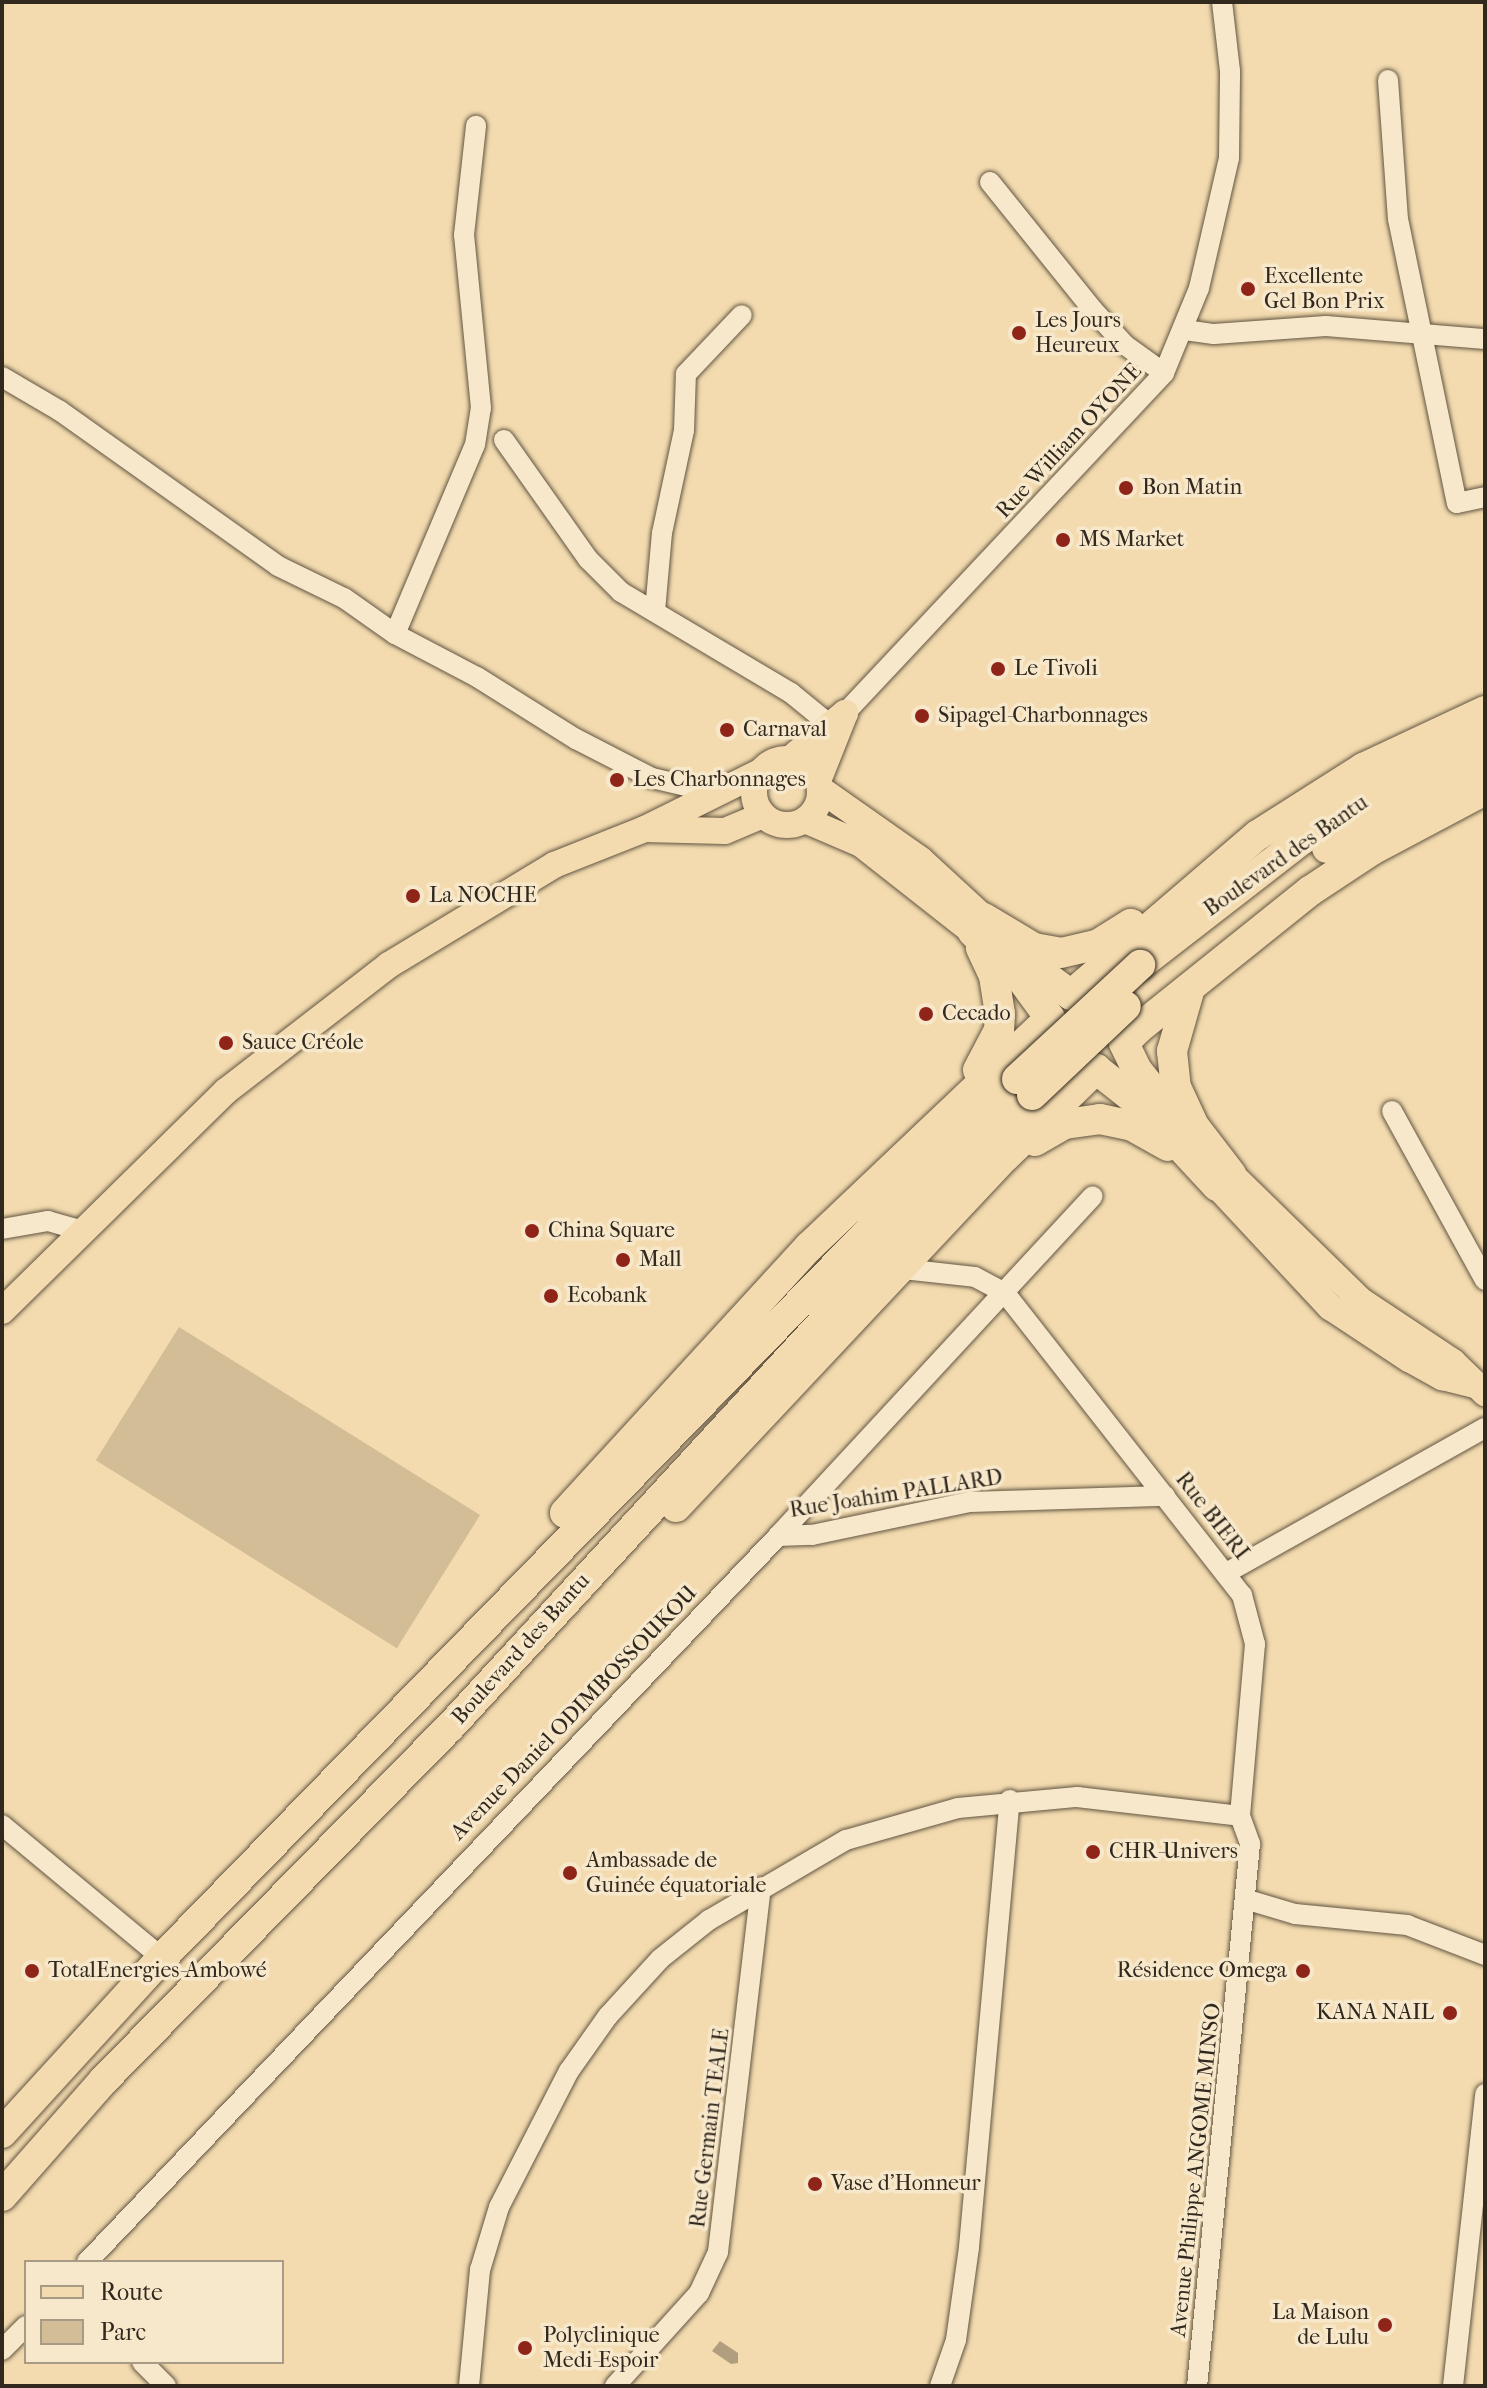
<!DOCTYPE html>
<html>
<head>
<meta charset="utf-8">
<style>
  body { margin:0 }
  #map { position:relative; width:1487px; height:2388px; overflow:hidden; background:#f3dbaf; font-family:"IM FELL French Canon",serif }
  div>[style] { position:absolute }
  .green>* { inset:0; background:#d2bd96; transform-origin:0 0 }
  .water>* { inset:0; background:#b19e7e }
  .roads { filter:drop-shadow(0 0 2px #625542) drop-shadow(0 0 2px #625542) }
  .minor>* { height:20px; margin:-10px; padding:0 10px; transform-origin:10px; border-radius:10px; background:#f7e8cb }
  .major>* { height:26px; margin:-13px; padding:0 13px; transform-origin:13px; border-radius:13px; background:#f3dbaf }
  .major>.ring { margin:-13px; padding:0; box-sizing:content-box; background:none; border:26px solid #f3dbaf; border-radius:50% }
  .highway>* { height:30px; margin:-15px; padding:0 15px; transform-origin:15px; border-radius:15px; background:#f3dbaf }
  .bridges { filter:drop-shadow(0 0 2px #31281e) drop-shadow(0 0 2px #31281e) }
  .highway-bridge>* { height:30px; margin:-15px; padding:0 15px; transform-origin:15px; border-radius:15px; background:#f3dbaf }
  .dots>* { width:22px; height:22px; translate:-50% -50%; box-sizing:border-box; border:4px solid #f7e8cb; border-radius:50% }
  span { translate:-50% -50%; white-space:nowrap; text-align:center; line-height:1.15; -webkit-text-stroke:7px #f7e8cb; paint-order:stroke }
  .poi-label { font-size:22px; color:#31281e }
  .left { translate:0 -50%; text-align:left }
  .right { translate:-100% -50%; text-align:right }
  .street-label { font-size:22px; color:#31281e }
  .frame { position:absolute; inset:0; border:4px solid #31281e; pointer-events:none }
  .legend { position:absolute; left:24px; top:2260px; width:260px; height:104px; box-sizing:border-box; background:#f7e8cb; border:2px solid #a89b86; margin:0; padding:10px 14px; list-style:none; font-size:24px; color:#31281e }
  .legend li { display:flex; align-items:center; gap:16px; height:40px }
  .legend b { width:40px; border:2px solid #a89b86 }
</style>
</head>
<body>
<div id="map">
  <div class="green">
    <i style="left:179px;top:1327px;width:355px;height:157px;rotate:32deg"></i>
  </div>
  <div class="water">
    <i style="clip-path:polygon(720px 2341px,738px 2353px,738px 2363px,731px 2364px,712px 2351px)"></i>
  </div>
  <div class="roads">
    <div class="minor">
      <i style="left:1388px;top:80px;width:139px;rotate:85.9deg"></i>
      <i style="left:1398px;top:219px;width:290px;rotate:78.3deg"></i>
      <i style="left:1457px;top:503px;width:29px;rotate:-12deg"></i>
      <i style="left:990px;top:182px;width:164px;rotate:51.2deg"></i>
      <i style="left:1093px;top:310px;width:47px;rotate:47.6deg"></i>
      <i style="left:1125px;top:345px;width:48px;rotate:35.7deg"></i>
      <i style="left:1185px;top:330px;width:29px;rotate:8deg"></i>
      <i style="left:1214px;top:334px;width:112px;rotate:-4.1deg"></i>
      <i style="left:1326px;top:326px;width:160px;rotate:4.7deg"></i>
      <i style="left:2px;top:377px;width:67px;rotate:30.4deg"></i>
      <i style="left:60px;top:411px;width:267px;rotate:35.4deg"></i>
      <i style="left:278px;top:566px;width:73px;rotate:25.9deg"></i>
      <i style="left:344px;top:598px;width:62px;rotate:35.2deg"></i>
      <i style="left:395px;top:634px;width:93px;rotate:27.7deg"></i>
      <i style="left:477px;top:677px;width:117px;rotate:32.1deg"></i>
      <i style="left:576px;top:739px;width:85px;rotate:27.2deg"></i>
      <i style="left:652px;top:778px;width:61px;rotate:13.3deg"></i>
      <i style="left:504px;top:440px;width:146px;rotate:54.8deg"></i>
      <i style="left:588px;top:559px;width:47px;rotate:45deg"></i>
      <i style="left:621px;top:592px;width:198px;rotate:30.7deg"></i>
      <i style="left:791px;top:693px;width:49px;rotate:39.2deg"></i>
      <i style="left:655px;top:611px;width:78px;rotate:-84.9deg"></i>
      <i style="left:662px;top:533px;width:105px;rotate:-77.9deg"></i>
      <i style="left:684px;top:430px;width:56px;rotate:-88deg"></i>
      <i style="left:686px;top:374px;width:81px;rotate:-46.5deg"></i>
      <i style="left:395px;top:634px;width:205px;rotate:-67.1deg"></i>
      <i style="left:475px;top:445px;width:37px;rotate:-81deg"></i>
      <i style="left:481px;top:408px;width:174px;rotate:-95.6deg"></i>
      <i style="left:464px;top:235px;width:110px;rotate:-83.7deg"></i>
      <i style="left:845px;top:713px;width:466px;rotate:-46.8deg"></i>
      <i style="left:1164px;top:373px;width:92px;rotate:-67.6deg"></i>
      <i style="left:1199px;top:288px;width:133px;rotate:-77deg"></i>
      <i style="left:1229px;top:158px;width:87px;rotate:-89.3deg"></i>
      <i style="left:1230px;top:71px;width:69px;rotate:-96.6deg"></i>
      <i style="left:1392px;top:1111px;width:193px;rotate:61.2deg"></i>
      <i style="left:2px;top:1229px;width:47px;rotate:-9.9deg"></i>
      <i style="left:48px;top:1221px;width:36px;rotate:16deg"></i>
      <i style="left:903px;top:1269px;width:72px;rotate:6.3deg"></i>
      <i style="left:975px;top:1277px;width:34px;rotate:28deg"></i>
      <i style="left:1005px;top:1293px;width:384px;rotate:51.9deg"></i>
      <i style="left:1242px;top:1595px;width:51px;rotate:75.1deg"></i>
      <i style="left:1255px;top:1644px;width:173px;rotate:95deg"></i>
      <i style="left:778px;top:1536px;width:34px;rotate:-2deg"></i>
      <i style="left:812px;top:1535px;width:161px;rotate:-11.8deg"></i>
      <i style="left:970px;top:1502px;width:195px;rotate:-1.8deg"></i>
      <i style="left:1228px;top:1572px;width:295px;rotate:-29.3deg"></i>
      <i style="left:2px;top:1825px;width:208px;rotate:39.7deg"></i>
      <i style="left:1248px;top:1900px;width:49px;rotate:16.6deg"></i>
      <i style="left:1295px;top:1914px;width:113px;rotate:5.6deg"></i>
      <i style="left:1407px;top:1925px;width:84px;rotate:21deg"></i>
      <i style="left:87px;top:2262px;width:1002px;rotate:-46.41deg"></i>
      <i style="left:778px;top:1536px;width:463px;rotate:-47.2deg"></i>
      <i style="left:2px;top:2350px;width:34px;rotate:-45deg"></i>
      <i style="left:142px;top:2362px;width:34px;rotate:45deg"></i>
      <i style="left:469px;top:2386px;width:117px;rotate:-84.6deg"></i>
      <i style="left:480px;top:2270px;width:66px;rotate:-73.2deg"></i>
      <i style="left:499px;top:2207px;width:153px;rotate:-62.8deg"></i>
      <i style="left:569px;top:2071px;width:67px;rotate:-54.7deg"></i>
      <i style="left:608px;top:2016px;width:77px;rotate:-47.6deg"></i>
      <i style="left:660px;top:1959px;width:63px;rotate:-38.5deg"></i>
      <i style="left:709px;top:1920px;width:159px;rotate:-30.3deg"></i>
      <i style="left:846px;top:1840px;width:116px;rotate:-15.9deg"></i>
      <i style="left:958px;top:1808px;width:120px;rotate:-5.3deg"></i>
      <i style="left:1077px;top:1797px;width:164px;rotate:6.6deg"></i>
      <i style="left:1240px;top:1816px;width:30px;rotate:70deg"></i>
      <i style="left:1250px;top:1844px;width:545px;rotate:95.58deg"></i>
      <i style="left:615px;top:2386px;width:125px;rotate:-47.9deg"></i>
      <i style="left:699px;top:2293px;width:45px;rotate:-65.1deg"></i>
      <i style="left:718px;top:2252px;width:367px;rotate:-83.3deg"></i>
      <i style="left:940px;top:2386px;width:49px;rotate:-70.8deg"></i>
      <i style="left:956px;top:2340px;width:94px;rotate:-82deg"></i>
      <i style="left:969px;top:2247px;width:449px;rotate:-84.8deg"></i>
      <i style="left:1453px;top:2386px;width:294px;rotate:-83.7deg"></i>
    </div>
    <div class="major">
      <i style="left:790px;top:759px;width:72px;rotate:-39.9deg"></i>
      <i class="ring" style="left:754px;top:759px;width:40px;height:40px"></i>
      <i style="left:818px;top:781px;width:73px;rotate:-68.3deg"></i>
      <i style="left:820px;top:789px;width:123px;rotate:35.1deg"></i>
      <i style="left:921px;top:860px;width:86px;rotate:42.6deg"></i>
      <i style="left:805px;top:820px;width:61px;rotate:23.2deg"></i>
      <i style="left:861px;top:844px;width:142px;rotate:38.2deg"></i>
      <i style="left:645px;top:829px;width:80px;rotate:1.4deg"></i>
      <i style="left:725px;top:831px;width:41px;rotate:-22.8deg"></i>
      <i style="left:1231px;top:1174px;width:180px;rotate:44.3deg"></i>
      <i style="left:1360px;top:1300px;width:112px;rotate:33.7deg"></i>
      <i style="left:1453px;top:1362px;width:45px;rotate:44.1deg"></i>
      <i style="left:1217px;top:1186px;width:166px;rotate:47deg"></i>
      <i style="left:1330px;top:1307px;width:95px;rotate:33.4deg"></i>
      <i style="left:1409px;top:1359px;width:38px;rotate:29deg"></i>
      <i style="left:1442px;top:1377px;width:34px;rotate:14deg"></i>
      <i style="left:2px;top:1311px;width:314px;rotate:-44.5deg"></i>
      <i style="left:226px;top:1091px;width:206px;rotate:-37.7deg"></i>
      <i style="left:389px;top:965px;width:193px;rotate:-31.2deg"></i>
      <i style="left:554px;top:865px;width:98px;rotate:-21.6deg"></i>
      <i style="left:645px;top:829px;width:128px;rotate:-26.4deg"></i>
    </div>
    <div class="highway">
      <i style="left:1327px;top:848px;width:179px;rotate:-28deg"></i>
      <i style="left:984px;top:918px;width:58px;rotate:31deg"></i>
      <i style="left:1034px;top:948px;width:27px;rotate:10deg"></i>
      <i style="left:1061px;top:953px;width:37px;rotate:-13deg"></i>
      <i style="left:1097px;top:945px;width:40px;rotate:-32deg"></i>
      <i style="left:1021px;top:958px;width:62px;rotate:36.5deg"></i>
      <i style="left:1071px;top:995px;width:246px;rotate:-40.6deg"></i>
      <i style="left:1258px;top:835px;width:125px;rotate:-32.5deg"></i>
      <i style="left:1363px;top:768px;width:135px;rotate:-25deg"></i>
      <i style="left:1140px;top:965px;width:204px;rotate:-37.8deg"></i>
      <i style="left:1301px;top:840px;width:80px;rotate:-31.7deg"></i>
      <i style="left:1369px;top:798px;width:130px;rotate:-27deg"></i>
      <i style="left:1190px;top:988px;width:66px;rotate:105.9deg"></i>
      <i style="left:1172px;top:1051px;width:36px;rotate:84deg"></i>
      <i style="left:1176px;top:1087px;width:43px;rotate:65.2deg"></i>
      <i style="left:1194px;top:1126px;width:61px;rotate:52.4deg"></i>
      <i style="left:978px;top:1070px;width:45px;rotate:-62.3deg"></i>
      <i style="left:999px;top:1030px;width:16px;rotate:-86deg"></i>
      <i style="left:1000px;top:1014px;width:38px;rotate:-99deg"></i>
      <i style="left:994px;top:976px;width:31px;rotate:-115deg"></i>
      <i style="left:1165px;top:1105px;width:45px;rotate:-128.7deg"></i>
      <i style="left:1137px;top:1070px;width:30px;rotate:-116deg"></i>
      <i style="left:1124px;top:1043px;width:21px;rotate:-45deg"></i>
      <i style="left:1139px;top:1028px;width:219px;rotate:-38.7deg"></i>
      <i style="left:1310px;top:891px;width:74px;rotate:-33.5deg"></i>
      <i style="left:1372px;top:850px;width:128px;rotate:-28deg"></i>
      <i style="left:1035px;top:1141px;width:34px;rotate:-30deg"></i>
      <i style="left:1065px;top:1124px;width:35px;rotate:-8deg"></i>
      <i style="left:1100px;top:1119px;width:33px;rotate:12deg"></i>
      <i style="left:1132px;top:1126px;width:41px;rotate:29.1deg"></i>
      <i style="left:676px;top:1507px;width:480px;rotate:-46.8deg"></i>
      <i style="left:1005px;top:1157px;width:127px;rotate:-44deg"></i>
      <i style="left:1096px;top:1069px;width:60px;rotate:38.2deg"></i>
      <i style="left:1143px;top:1106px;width:109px;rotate:47.2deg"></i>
      <i style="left:565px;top:1513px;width:361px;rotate:-47.5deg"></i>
      <i style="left:809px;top:1247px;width:332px;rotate:-43.5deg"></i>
      <i style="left:1050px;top:1018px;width:47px;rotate:-126.4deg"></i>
      <i style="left:1022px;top:980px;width:69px;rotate:-135.6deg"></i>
      <i style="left:2px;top:2133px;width:237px;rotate:-47.6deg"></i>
      <i style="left:162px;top:1958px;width:1226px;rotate:-45.79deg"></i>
      <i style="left:2px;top:2196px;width:154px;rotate:-48.7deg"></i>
      <i style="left:104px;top:2080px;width:493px;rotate:-45.6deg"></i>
      <i style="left:449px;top:1728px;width:861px;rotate:-47.35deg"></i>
    </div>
  </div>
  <div class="bridges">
    <div class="highway-bridge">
      <i style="left:1017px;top:1079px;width:168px;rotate:-42.8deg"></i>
      <i style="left:1032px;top:1095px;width:129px;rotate:-43.4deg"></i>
    </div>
  </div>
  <div class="dots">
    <i style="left:1248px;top:289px;background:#8f2418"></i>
    <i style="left:1019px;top:333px;background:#8f2418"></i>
    <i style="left:1126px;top:488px;background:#8f2418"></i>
    <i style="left:1063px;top:540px;background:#8f2418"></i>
    <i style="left:998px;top:669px;background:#8f2418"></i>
    <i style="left:922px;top:716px;background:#8f2418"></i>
    <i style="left:727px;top:730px;background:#8f2418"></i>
    <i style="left:617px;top:780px;background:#8f2418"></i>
    <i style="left:413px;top:896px;background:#8f2418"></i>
    <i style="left:926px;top:1014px;background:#8f2418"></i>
    <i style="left:226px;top:1043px;background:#8f2418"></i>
    <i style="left:532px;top:1231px;background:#8f2418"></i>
    <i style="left:623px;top:1260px;background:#8f2418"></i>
    <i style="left:551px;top:1296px;background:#8f2418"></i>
    <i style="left:1093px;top:1852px;background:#8f2418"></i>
    <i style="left:570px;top:1873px;background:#8f2418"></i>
    <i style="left:32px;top:1971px;background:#8f2418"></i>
    <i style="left:1303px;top:1971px;background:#8f2418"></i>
    <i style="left:1450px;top:2013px;background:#8f2418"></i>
    <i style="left:815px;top:2184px;background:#8f2418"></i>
    <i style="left:1385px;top:2325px;background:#8f2418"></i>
    <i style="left:525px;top:2348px;background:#8f2418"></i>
  </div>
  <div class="poi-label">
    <span class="left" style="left:1264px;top:289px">Excellente<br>Gel Bon Prix</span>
    <span class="left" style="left:1035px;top:333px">Les Jours<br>Heureux</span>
    <span class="left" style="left:1142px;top:488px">Bon Matin</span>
    <span class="left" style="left:1079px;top:540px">MS Market</span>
    <span class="left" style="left:1014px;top:669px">Le Tivoli</span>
    <span class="left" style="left:938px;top:716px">Sipagel-Charbonnages</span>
    <span class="left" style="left:743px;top:730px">Carnaval</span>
    <span class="left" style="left:633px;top:780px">Les Charbonnages</span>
    <span class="left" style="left:429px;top:896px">La NOCHE</span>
    <span class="left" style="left:942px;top:1014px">Cecado</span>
    <span class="left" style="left:242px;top:1043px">Sauce Créole</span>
    <span class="left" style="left:548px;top:1231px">China Square</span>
    <span class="left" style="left:639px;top:1260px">Mall</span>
    <span class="left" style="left:567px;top:1296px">Ecobank</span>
    <span class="left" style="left:1109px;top:1852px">CHR-Univers</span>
    <span class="left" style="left:586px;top:1873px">Ambassade de<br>Guinée équatoriale</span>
    <span class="left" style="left:48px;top:1971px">TotalEnergies-Ambowé</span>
    <span class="right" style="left:1287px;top:1971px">Résidence Omega</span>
    <span class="right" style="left:1434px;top:2013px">KANA NAIL</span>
    <span class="left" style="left:831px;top:2184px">Vase d'Honneur</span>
    <span class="right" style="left:1369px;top:2325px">La Maison<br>de Lulu</span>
    <span class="left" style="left:543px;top:2348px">Polyclinique<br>Medi-Espoir</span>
  </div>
  <div class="street-label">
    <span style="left:1069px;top:441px;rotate:-47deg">Rue William OYONE</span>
    <span style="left:1286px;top:856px;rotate:-35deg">Boulevard des Bantu</span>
    <span style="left:896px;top:1494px;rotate:-9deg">Rue Joahim PALLARD</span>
    <span style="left:1212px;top:1516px;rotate:52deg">Rue BIERI</span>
    <span style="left:521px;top:1649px;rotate:-48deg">Boulevard des Bantu</span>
    <span style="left:574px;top:1713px;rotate:-46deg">Avenue Daniel ODIMBOSSOUKOU</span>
    <span style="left:710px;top:2128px;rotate:-83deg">Rue Germain TEALE</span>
    <span style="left:1196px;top:2170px;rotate:-84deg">Avenue Philippe ANGOME MINSO</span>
  </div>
  <div class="frame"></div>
  <ul class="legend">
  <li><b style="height:10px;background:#f3dbaf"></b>Route</li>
  <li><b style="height:22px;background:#d2bd96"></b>Parc</li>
  </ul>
</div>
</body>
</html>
